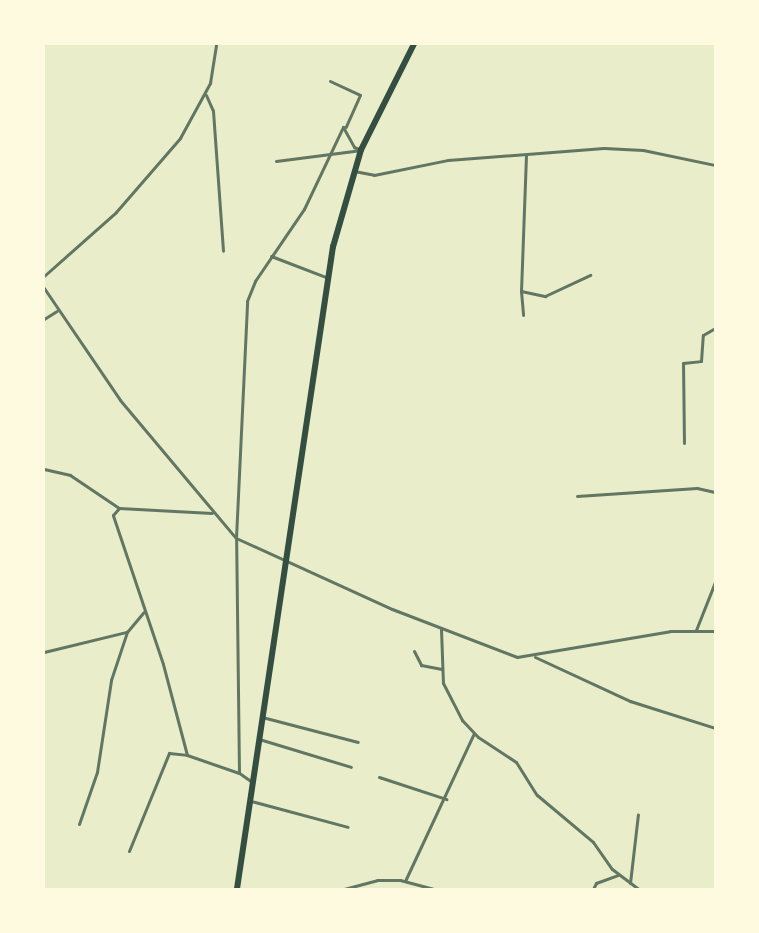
<!DOCTYPE html>
<html>
<head>
<meta charset="utf-8">
<style>
  body { margin:0 }
  #map { position:relative; width:759px; height:933px; overflow:hidden; background:#e9edc9; font-family:Commissioner,sans-serif }
  div>[style] { position:absolute }
  .minor>* { height:3px; margin:-1.5px; padding:0 1.5px; transform-origin:1.5px; border-radius:1.5px; background:#617663 }
  .trunk>* { height:5.5px; margin:-2.75px; padding:0 2.75px; transform-origin:2.75px; border-radius:2.75px; background:#344e41 }
  span { translate:-50% -50%; white-space:nowrap; text-align:center; line-height:1.15; -webkit-text-stroke:4px #fefae0; paint-order:stroke }
  .frame { position:absolute; inset:0; border:45px solid #fefae0; pointer-events:none }
</style>
</head>
<body>
<div id="map">
  <div class="minor">
    <i style="left:330px;top:81px;width:33px;rotate:25deg"></i>
    <i style="left:360px;top:95px;width:35px;rotate:114deg"></i>
    <i style="left:206px;top:95px;width:17px;rotate:66deg"></i>
    <i style="left:213px;top:111px;width:140px;rotate:85.9deg"></i>
    <i style="left:526px;top:155px;width:136px;rotate:92.1deg"></i>
    <i style="left:521px;top:291px;width:25px;rotate:12deg"></i>
    <i style="left:545px;top:296px;width:50px;rotate:-25deg"></i>
    <i style="left:276px;top:161px;width:86px;rotate:-7.4deg"></i>
    <i style="left:354px;top:171px;width:20px;rotate:11deg"></i>
    <i style="left:374px;top:175px;width:76px;rotate:-11.5deg"></i>
    <i style="left:448px;top:160px;width:156px;rotate:-4.4deg"></i>
    <i style="left:604px;top:148px;width:39px;rotate:3deg"></i>
    <i style="left:643px;top:150px;width:74px;rotate:11.8deg"></i>
    <i style="left:271px;top:256px;width:61px;rotate:21.1deg"></i>
    <i style="left:44px;top:276px;width:96px;rotate:-41.6deg"></i>
    <i style="left:116px;top:212px;width:98px;rotate:-49.1deg"></i>
    <i style="left:180px;top:138px;width:63px;rotate:-61.4deg"></i>
    <i style="left:210px;top:83px;width:39px;rotate:-81deg"></i>
    <i style="left:44px;top:288px;width:135px;rotate:55.8deg"></i>
    <i style="left:120px;top:400px;width:180px;rotate:50deg"></i>
    <i style="left:236px;top:538px;width:171px;rotate:24.5deg"></i>
    <i style="left:392px;top:609px;width:134px;rotate:21deg"></i>
    <i style="left:517px;top:657px;width:155px;rotate:-9.6deg"></i>
    <i style="left:670px;top:631px;width:45px"></i>
    <i style="left:521px;top:291px;width:24px;rotate:85deg"></i>
    <i style="left:44px;top:319px;width:15px;rotate:-32deg"></i>
    <i style="left:684px;top:443px;width:80px;rotate:-90.7deg"></i>
    <i style="left:683px;top:363px;width:18px;rotate:-6deg"></i>
    <i style="left:701px;top:361px;width:26px;rotate:-86deg"></i>
    <i style="left:703px;top:335px;width:14px;rotate:-30deg"></i>
    <i style="left:44px;top:469px;width:27px;rotate:13deg"></i>
    <i style="left:70px;top:475px;width:59px;rotate:34deg"></i>
    <i style="left:577px;top:496px;width:120px;rotate:-3.8deg"></i>
    <i style="left:697px;top:488px;width:18px;rotate:13deg"></i>
    <i style="left:441px;top:629px;width:54px;rotate:87.9deg"></i>
    <i style="left:443px;top:683px;width:42px;rotate:62.8deg"></i>
    <i style="left:462px;top:720px;width:23px;rotate:47deg"></i>
    <i style="left:478px;top:737px;width:45px;rotate:33.3deg"></i>
    <i style="left:516px;top:762px;width:39px;rotate:58deg"></i>
    <i style="left:537px;top:795px;width:73px;rotate:40deg"></i>
    <i style="left:593px;top:842px;width:33px;rotate:55deg"></i>
    <i style="left:612px;top:869px;width:34px;rotate:37deg"></i>
    <i style="left:696px;top:630px;width:52px;rotate:-68.4deg"></i>
    <i style="left:414px;top:651px;width:16px;rotate:63deg"></i>
    <i style="left:421px;top:665px;width:21px;rotate:11deg"></i>
    <i style="left:44px;top:652px;width:84px;rotate:-13.7deg"></i>
    <i style="left:535px;top:657px;width:105px;rotate:24.9deg"></i>
    <i style="left:630px;top:701px;width:89px;rotate:17.6deg"></i>
    <i style="left:262px;top:717px;width:99px;rotate:14.6deg"></i>
    <i style="left:259px;top:739px;width:96px;rotate:16.9deg"></i>
    <i style="left:187px;top:755px;width:55px;rotate:19.1deg"></i>
    <i style="left:379px;top:777px;width:71px;rotate:18.2deg"></i>
    <i style="left:252px;top:782px;width:16px;rotate:-145deg"></i>
    <i style="left:239px;top:773px;width:235px;rotate:-90.7deg"></i>
    <i style="left:236px;top:538px;width:237px;rotate:-87.3deg"></i>
    <i style="left:247px;top:301px;width:22px;rotate:-68deg"></i>
    <i style="left:255px;top:281px;width:87px;rotate:-55.8deg"></i>
    <i style="left:304px;top:209px;width:91px;rotate:-64.6deg"></i>
    <i style="left:343px;top:127px;width:23px;rotate:61deg"></i>
    <i style="left:354px;top:147px;width:8px;rotate:23deg"></i>
    <i style="left:251px;top:801px;width:100px;rotate:15deg"></i>
    <i style="left:79px;top:824px;width:55px;rotate:-70.9deg"></i>
    <i style="left:97px;top:772px;width:93px;rotate:-81.3deg"></i>
    <i style="left:111px;top:680px;width:51px;rotate:-71.6deg"></i>
    <i style="left:127px;top:632px;width:26px;rotate:-50deg"></i>
    <i style="left:129px;top:851px;width:106px;rotate:-67.8deg"></i>
    <i style="left:169px;top:753px;width:18px;rotate:6deg"></i>
    <i style="left:187px;top:755px;width:94px;rotate:-104.8deg"></i>
    <i style="left:163px;top:664px;width:157px;rotate:-108.6deg"></i>
    <i style="left:113px;top:515px;width:9px;rotate:-49deg"></i>
    <i style="left:119px;top:508px;width:93px;rotate:3.1deg"></i>
    <i style="left:405px;top:881px;width:163px;rotate:-65deg"></i>
    <i style="left:630px;top:883px;width:69px;rotate:-83.4deg"></i>
    <i style="left:344px;top:889px;width:34px;rotate:-15deg"></i>
    <i style="left:377px;top:880px;width:23px"></i>
    <i style="left:400px;top:880px;width:34px;rotate:15deg"></i>
    <i style="left:593px;top:889px;width:7px;rotate:-63deg"></i>
    <i style="left:596px;top:883px;width:23px;rotate:-20deg"></i>
  </div>
  <div class="trunk">
    <i style="left:237px;top:889px;width:649px;rotate:-81.5deg"></i>
    <i style="left:333px;top:247px;width:101px;rotate:-73.9deg"></i>
    <i style="left:361px;top:150px;width:119px;rotate:-63.4deg"></i>
  </div>
  <div class="frame"></div>
</div>
</body>
</html>
